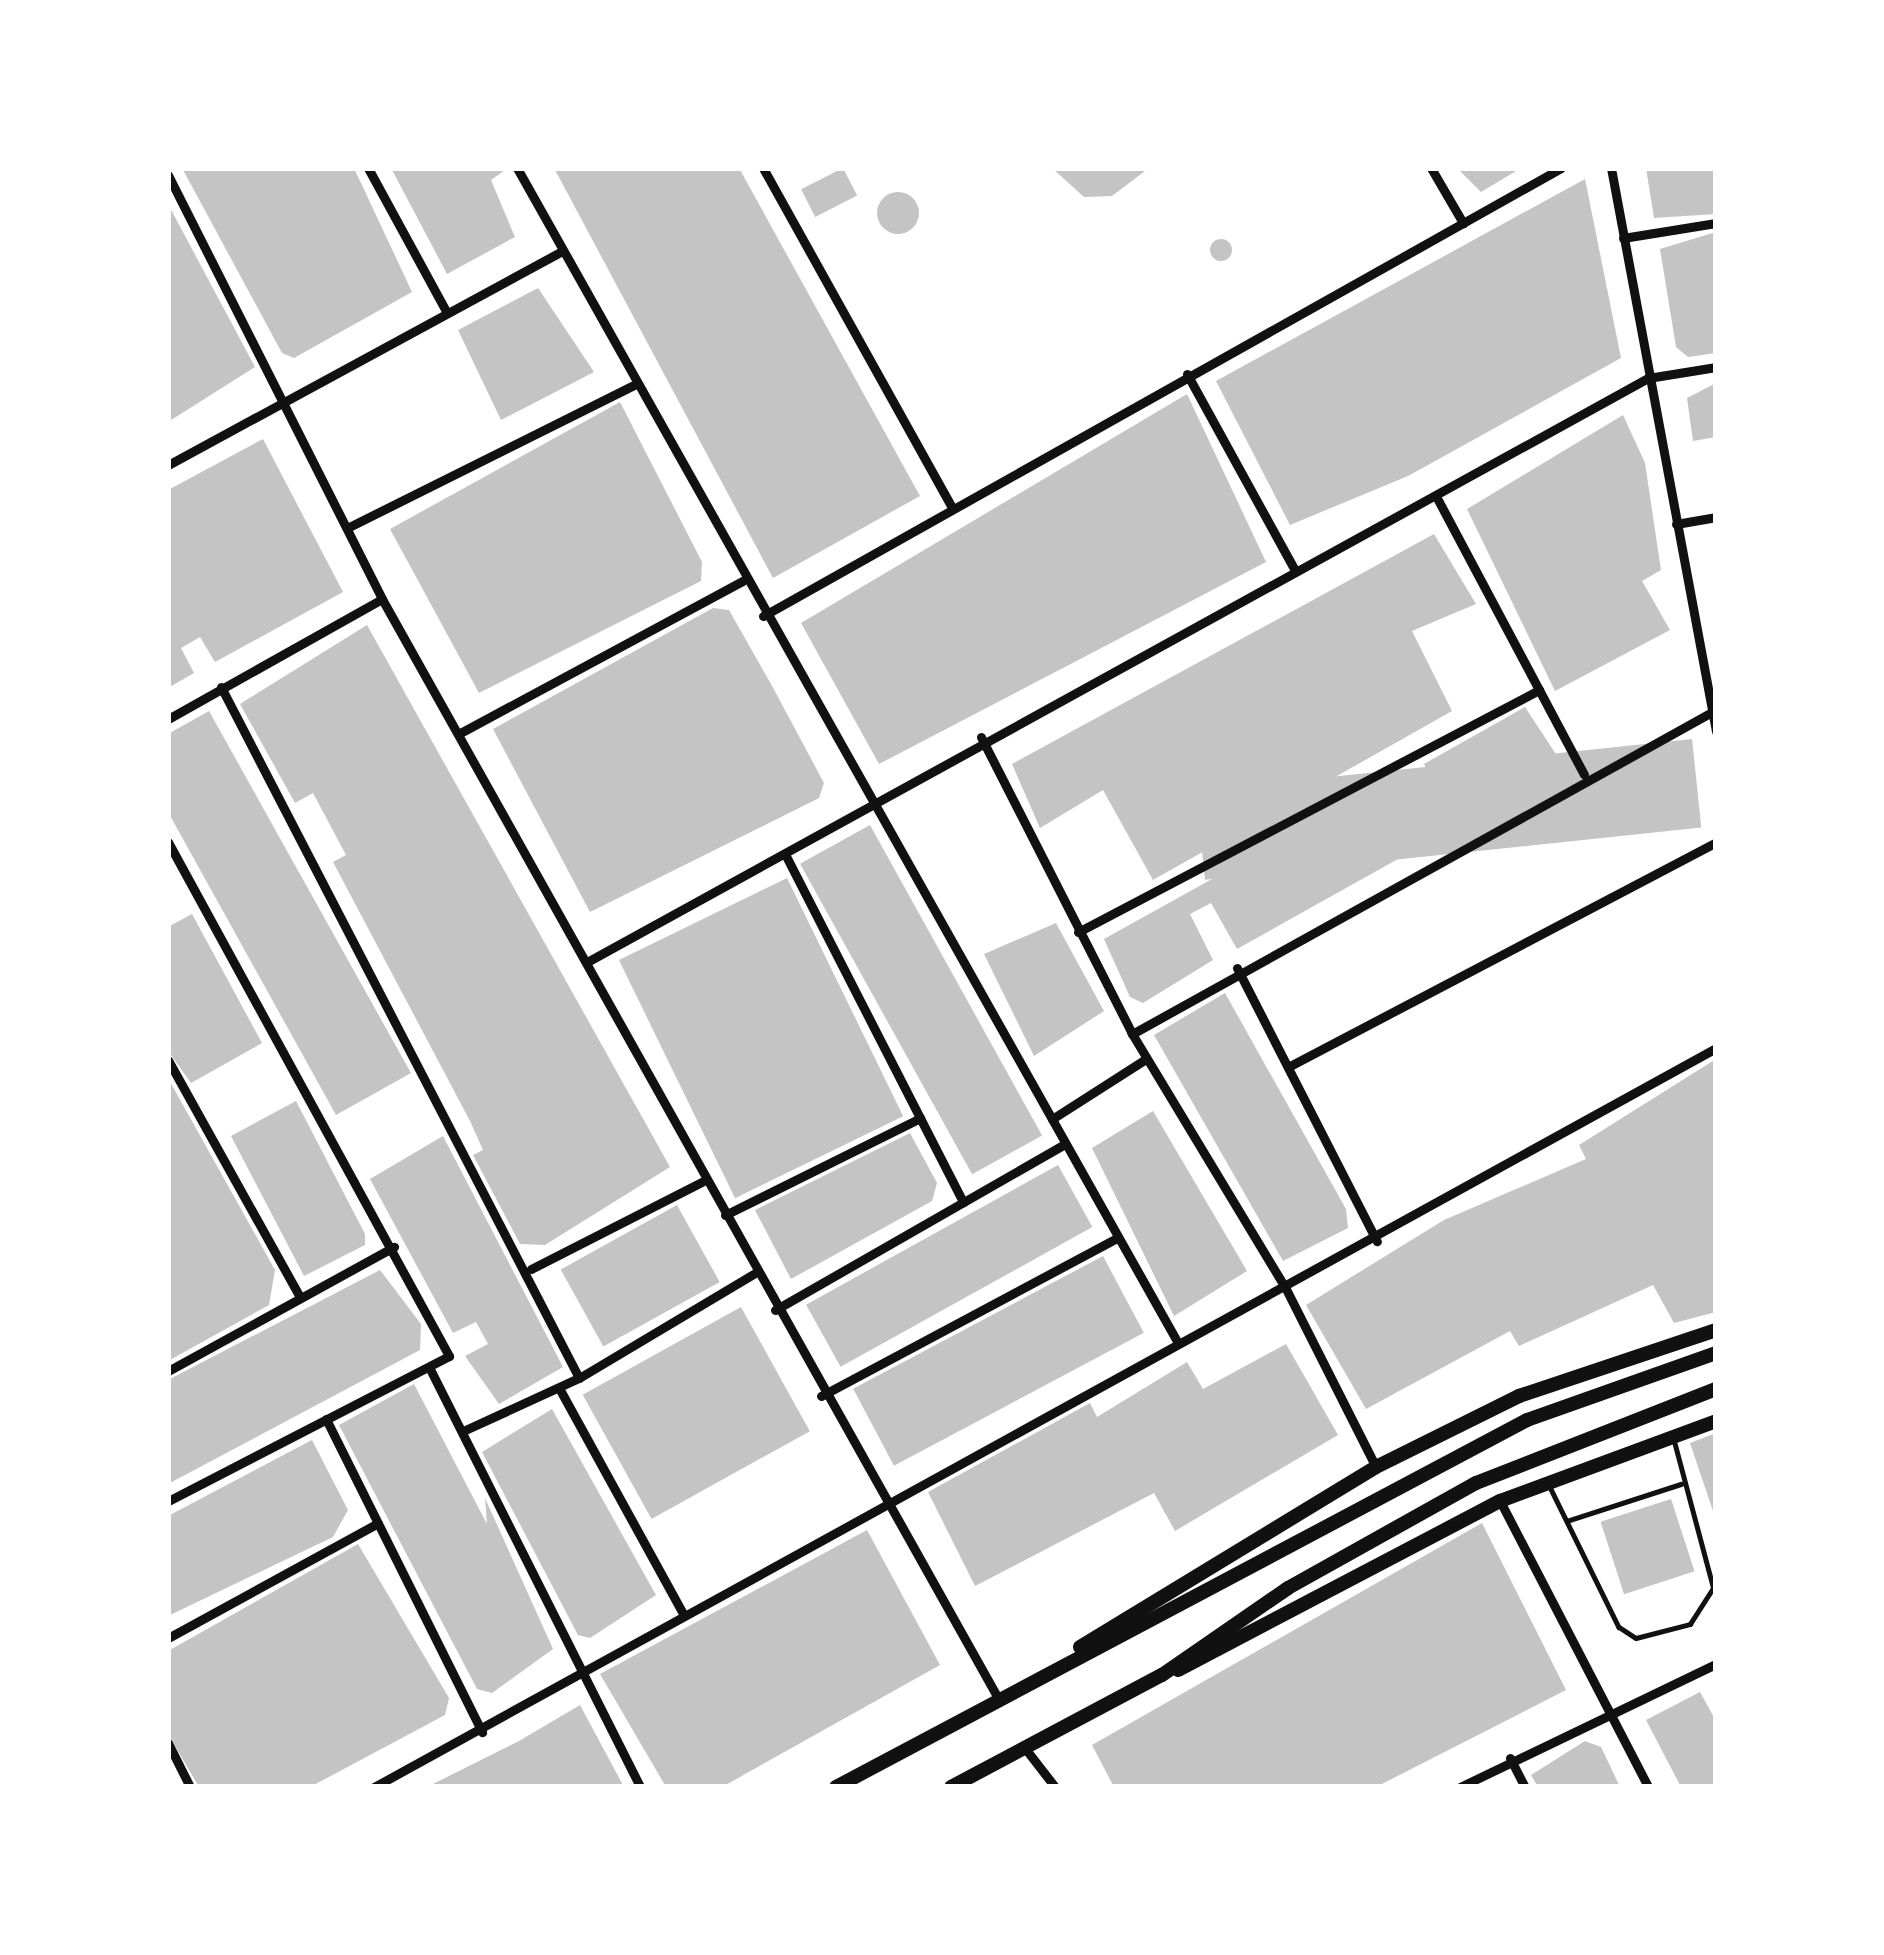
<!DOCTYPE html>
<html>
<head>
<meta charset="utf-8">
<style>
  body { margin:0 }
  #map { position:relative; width:1884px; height:1955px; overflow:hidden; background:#fff; font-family:Bitter,serif }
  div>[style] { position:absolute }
  .building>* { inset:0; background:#c4c4c4; transform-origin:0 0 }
  .round { border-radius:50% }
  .service>* { height:4.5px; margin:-2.25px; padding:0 2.25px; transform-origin:2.25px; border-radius:2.25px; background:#111 }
  .minor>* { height:9px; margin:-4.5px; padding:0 4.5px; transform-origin:4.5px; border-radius:4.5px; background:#111 }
  .primary>* { height:14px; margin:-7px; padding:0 7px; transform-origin:7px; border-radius:7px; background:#111 }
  span { translate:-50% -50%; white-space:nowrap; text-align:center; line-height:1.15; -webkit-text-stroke:10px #fff; paint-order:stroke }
  .frame { position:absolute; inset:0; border:171px solid #fff; pointer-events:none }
</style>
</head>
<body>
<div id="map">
  <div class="building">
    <i style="clip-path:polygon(182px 168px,354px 168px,412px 292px,294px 358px,282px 353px)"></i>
    <i style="clip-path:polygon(391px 168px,508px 168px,491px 180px,515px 237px,447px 274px)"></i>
    <i style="clip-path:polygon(554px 168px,739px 168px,920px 496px,773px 578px)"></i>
    <i style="left:843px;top:168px;width:31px;height:47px;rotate:63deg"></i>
    <i style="clip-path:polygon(1052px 168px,1149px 168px,1112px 196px,1084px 197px)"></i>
    <i style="clip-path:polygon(1457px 168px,1521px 168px,1481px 192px)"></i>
    <i style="clip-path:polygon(1646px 168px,1716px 168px,1716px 214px,1654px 218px)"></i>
    <i style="clip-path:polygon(1585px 179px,1621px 358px,1408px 476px,1290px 525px,1216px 381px)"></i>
    <i class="round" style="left:877px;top:192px;width:42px;height:42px"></i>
    <i style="clip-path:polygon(168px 204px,255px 367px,168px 422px)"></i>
    <i style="clip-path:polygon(1716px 232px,1716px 353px,1688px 357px,1676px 347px,1660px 249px)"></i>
    <i class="round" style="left:1210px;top:239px;width:22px;height:22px"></i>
    <i style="clip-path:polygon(538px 288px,594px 372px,501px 420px,458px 330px)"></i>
    <i style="clip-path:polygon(1716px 383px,1716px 437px,1693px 441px,1687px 398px)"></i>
    <i style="clip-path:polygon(1187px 394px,1266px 562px,879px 764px,801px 623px)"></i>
    <i style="clip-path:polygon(620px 402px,702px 562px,701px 581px,479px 693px,390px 529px)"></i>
    <i style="clip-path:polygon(1623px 415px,1645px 463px,1661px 570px,1642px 581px,1670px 630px,1555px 691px,1467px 509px)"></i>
    <i style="clip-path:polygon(263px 439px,343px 592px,215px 662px,200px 637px,181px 648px,194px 673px,168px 688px,168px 490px)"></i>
    <i style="clip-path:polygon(1434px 534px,1476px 604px,1412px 631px,1452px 711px,1153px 880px,1103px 790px,1040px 828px,1012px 764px)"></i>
    <i style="clip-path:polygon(713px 608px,729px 610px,771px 684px,824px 783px,819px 798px,590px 912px,493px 729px)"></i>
    <i style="clip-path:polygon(367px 625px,670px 1167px,545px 1245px,520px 1244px,473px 1155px,483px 1150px,470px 1121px,333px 862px,346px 855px,313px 793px,295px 803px,240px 704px)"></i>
    <i style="clip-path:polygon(1525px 707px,1563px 765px,1559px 787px,1483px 829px,1476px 818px,1455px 829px,1424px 764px)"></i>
    <i style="clip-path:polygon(209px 711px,411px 1073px,336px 1115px,168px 812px,168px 734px)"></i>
    <i style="left:1692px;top:739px;width:89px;height:499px;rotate:84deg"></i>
    <i style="clip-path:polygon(1367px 793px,1398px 859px,1237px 949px,1211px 903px,1190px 914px,1213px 960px,1143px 1003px,1130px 997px,1104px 939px)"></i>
    <i style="left:870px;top:825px;width:355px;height:80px;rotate:61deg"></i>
    <i style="left:787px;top:878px;width:265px;height:187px;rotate:64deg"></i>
    <i style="clip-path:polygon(192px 914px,262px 1043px,191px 1083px,168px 1051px,168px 927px)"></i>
    <i style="clip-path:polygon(1056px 923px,1104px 1011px,1034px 1056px,984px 954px)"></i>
    <i style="clip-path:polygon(1225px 993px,1346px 1209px,1348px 1228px,1283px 1261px,1154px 1035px)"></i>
    <i style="clip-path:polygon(1716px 1059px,1716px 1312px,1674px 1323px,1653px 1285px,1519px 1346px,1510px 1331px,1366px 1409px,1306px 1305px,1444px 1220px,1586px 1159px,1579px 1145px)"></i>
    <i style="clip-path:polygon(168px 1078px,275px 1270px,269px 1305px,168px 1361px)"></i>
    <i style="clip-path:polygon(296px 1101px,365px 1234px,365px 1245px,304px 1276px,231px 1136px)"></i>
    <i style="clip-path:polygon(1153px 1111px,1247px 1271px,1174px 1316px,1092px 1148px)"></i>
    <i style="clip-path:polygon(910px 1133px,937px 1183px,932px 1201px,791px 1279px,755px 1210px)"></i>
    <i style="clip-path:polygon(443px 1136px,563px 1367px,499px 1404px,465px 1356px,488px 1344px,476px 1322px,453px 1333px,370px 1179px)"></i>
    <i style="left:1058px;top:1165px;width:71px;height:288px;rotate:61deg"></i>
    <i style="left:677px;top:1205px;width:88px;height:133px;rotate:61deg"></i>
    <i style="left:1103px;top:1256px;width:87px;height:283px;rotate:62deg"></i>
    <i style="clip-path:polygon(380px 1270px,421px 1324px,420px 1350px,168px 1484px,168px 1380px)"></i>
    <i style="left:741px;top:1307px;width:142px;height:181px;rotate:61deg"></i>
    <i style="clip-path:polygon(1286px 1344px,1338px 1435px,1175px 1531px,1154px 1493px,975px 1586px,928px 1492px,1090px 1403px,1097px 1417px,1187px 1362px,1203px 1389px)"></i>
    <i style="clip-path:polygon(414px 1384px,487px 1524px,485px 1498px,553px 1649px,492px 1693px,477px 1689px,339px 1425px)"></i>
    <i style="clip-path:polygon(552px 1409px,656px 1595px,590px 1638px,578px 1635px,482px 1452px)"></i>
    <i style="clip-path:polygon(1716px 1433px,1716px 1510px,1713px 1511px,1690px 1443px)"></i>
    <i style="clip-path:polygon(312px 1440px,348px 1510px,333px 1537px,168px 1616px,168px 1516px)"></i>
    <i style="left:1671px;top:1499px;width:76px;height:74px;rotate:72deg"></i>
    <i style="clip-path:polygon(1482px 1523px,1566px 1690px,1376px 1787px,1114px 1787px,1092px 1745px)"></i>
    <i style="clip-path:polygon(867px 1530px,940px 1665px,722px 1787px,666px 1787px,600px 1674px)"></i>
    <i style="clip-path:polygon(358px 1544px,449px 1698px,445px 1715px,310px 1787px,199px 1787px,168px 1734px,168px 1651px)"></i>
    <i style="clip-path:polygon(1700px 1692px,1716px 1721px,1716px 1787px,1681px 1787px,1646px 1720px)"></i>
    <i style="clip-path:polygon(580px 1705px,624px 1787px,427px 1787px,519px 1741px)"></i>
    <i style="clip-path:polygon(1585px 1741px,1601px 1747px,1620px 1787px,1538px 1787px,1531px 1775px)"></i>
  </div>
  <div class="service">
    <i style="left:1550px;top:1487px;width:156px;rotate:63.8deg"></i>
    <i style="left:1619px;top:1627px;width:20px;rotate:33deg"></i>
    <i style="left:1636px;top:1638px;width:56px;rotate:-14.5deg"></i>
    <i style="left:1690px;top:1624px;width:43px;rotate:-57.4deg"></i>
    <i style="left:1713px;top:1588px;width:152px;rotate:-104.9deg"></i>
    <i style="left:1567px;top:1521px;width:120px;rotate:-18deg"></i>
  </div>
  <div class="minor">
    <i style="left:368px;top:168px;width:163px;rotate:61.4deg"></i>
    <i style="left:517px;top:168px;width:1348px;rotate:60.64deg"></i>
    <i style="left:763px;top:168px;width:388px;rotate:60.9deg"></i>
    <i style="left:1431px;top:168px;width:64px;rotate:59.8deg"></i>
    <i style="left:1611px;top:168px;width:573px;rotate:79.44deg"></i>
    <i style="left:168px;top:175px;width:475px;rotate:63.2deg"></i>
    <i style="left:382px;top:599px;width:1262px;rotate:60.73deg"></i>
    <i style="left:1623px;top:238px;width:94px;rotate:-9.2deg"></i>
    <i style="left:1187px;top:374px;width:222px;rotate:61.2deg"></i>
    <i style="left:168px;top:465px;width:448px;rotate:-28.5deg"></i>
    <i style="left:1437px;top:498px;width:313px;rotate:62deg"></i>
    <i style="left:1676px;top:524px;width:41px;rotate:-9.9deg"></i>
    <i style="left:347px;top:528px;width:323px;rotate:-26.5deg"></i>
    <i style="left:763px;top:616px;width:915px;rotate:-29.31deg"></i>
    <i style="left:221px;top:687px;width:778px;rotate:62.61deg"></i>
    <i style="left:168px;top:719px;width:245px;rotate:-29.3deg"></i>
    <i style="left:462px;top:732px;width:319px;rotate:-28.3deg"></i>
    <i style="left:981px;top:737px;width:331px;rotate:63deg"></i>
    <i style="left:1131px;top:1032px;width:300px;rotate:58.9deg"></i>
    <i style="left:1286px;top:1289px;width:199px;rotate:63.2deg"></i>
    <i style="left:168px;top:842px;width:586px;rotate:61.33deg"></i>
    <i style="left:449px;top:1356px;width:316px;rotate:152.7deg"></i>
    <i style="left:786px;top:856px;width:389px;rotate:62.9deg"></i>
    <i style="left:1078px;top:932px;width:521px;rotate:-27.7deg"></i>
    <i style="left:587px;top:962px;width:1211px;rotate:-28.83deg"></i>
    <i style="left:1648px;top:378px;width:69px;rotate:-9.2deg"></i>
    <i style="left:1237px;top:968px;width:307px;rotate:62.9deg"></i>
    <i style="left:1132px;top:1034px;width:663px;rotate:-29.04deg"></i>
    <i style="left:168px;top:1060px;width:269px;rotate:60.9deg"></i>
    <i style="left:1288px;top:1067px;width:484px;rotate:-27.7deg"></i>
    <i style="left:1052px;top:1119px;width:112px;rotate:-32.6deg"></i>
    <i style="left:725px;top:1215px;width:218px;rotate:-26.4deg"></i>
    <i style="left:531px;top:1269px;width:192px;rotate:-27deg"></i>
    <i style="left:775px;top:1310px;width:334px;rotate:-29.8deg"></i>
    <i style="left:430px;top:1369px;width:468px;rotate:63.3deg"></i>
    <i style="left:168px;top:1371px;width:258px;rotate:-28.8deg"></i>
    <i style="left:559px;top:1388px;width:258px;rotate:61.2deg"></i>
    <i style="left:821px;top:1396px;width:336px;rotate:-28.1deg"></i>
    <i style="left:326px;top:1419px;width:350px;rotate:63.5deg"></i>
    <i style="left:463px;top:1431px;width:128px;rotate:-24.6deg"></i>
    <i style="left:579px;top:1378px;width:207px;rotate:-30.8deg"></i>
    <i style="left:1500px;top:1501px;width:322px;rotate:62.6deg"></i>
    <i style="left:168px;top:1638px;width:239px;rotate:-28.7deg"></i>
    <i style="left:168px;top:1743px;width:49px;rotate:63.4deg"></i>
    <i style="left:1024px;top:1747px;width:51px;rotate:52.2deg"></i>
    <i style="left:1510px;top:1758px;width:33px;rotate:63deg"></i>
    <i style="left:374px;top:1787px;width:1532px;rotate:-28.84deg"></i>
    <i style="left:1460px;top:1787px;width:284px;rotate:-25.7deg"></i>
  </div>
  <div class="primary">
    <i style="left:1080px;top:1647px;width:346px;rotate:-31.3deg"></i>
    <i style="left:1376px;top:1467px;width:160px;rotate:-26.4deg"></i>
    <i style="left:1519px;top:1396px;width:208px;rotate:-18.5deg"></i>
    <i style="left:1178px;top:1670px;width:364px;rotate:-27.7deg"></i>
    <i style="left:1500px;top:1501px;width:230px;rotate:-20.3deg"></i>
    <i style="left:836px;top:1787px;width:782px;rotate:-27.97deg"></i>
    <i style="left:1527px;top:1420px;width:201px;rotate:-19.5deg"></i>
    <i style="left:951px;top:1787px;width:239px;rotate:-28deg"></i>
    <i style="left:1162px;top:1675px;width:153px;rotate:-34.6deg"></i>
    <i style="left:1288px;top:1588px;width:215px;rotate:-29.2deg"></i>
    <i style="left:1476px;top:1483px;width:258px;rotate:-21.4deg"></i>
  </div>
  <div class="frame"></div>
</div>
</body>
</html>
